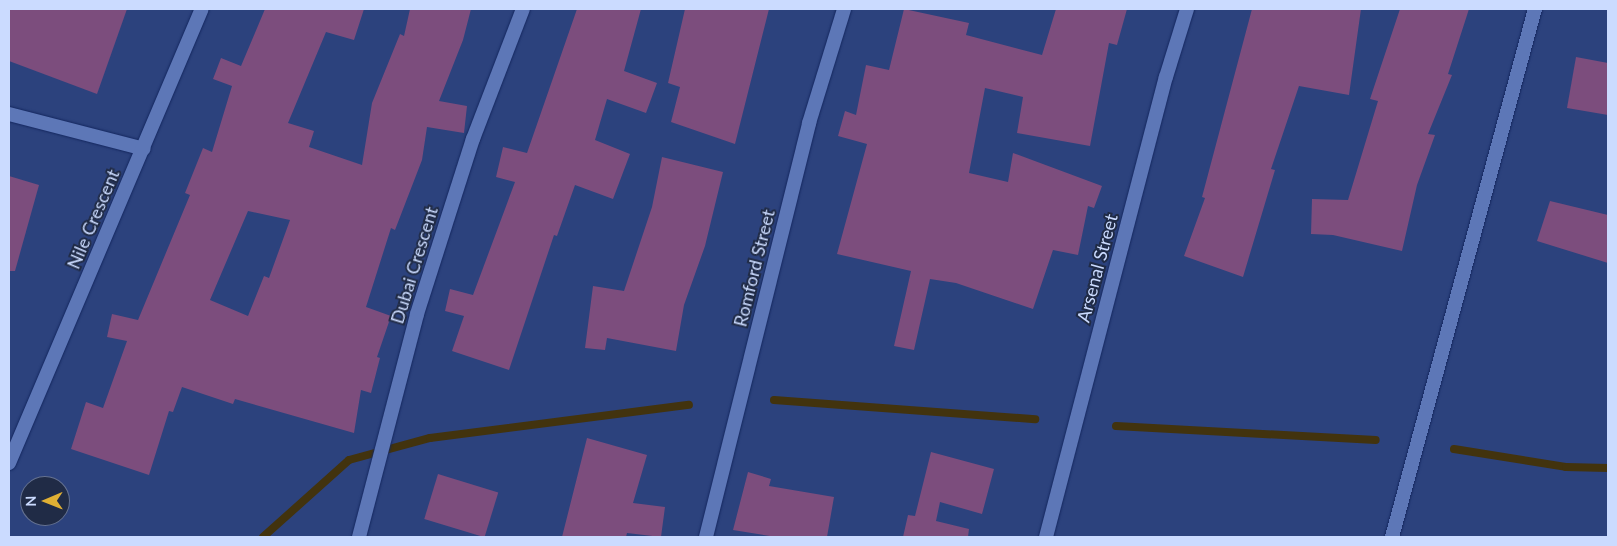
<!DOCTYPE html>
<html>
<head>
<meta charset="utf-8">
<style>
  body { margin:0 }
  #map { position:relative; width:1617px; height:546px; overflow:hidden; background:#2c427d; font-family:Lato,sans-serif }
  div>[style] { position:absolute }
  .stream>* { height:8px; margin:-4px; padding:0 4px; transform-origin:4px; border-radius:4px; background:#42330e }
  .building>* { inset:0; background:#7c4d7d; transform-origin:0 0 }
  .roads { filter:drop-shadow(0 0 1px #14275f) drop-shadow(0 0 1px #14275f) }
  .minor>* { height:14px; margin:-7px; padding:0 7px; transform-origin:7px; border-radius:7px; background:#5d77b7 }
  span { translate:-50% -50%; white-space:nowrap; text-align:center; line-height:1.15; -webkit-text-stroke:4px #202b46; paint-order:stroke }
  .street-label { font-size:18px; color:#cbdbff }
  .frame { position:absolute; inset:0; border:10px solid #cbdbff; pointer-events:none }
  .north { position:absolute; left:20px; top:476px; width:50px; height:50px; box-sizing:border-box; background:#202b46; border:1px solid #647190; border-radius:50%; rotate:269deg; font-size:14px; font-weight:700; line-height:20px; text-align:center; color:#cbdbff }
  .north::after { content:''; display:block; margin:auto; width:18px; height:22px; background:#e0b034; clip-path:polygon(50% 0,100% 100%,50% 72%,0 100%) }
</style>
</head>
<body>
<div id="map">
  <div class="stream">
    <i style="left:774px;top:400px;width:262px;rotate:4.2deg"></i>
    <i style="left:1116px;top:426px;width:260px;rotate:3.1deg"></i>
    <i style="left:1454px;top:449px;width:113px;rotate:9.1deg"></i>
    <i style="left:1566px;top:467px;width:42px;rotate:1.4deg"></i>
    <i style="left:263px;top:537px;width:115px;rotate:-41.8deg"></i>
    <i style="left:349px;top:460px;width:84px;rotate:-15.2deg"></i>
    <i style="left:430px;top:438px;width:261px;rotate:-7.3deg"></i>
  </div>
  <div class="building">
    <i style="clip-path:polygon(9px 9px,127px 9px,97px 94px,9px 61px)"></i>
    <i style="clip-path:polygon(evenodd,265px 9px,364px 9px,354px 40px,326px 32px,288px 123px,314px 131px,309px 147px,362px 165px,372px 103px,400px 34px,404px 36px,410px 9px,471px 9px,463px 40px,439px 101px,467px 106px,464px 133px,427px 127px,422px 160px,395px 230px,391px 228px,366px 307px,391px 316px,377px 357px,380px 358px,371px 393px,361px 390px,354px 433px,235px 399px,233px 404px,182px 387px,173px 412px,169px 411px,149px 475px,71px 449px,86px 402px,103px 408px,127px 341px,107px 337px,112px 314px,138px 320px,190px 195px,185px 193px,203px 148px,212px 152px,232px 86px,213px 79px,221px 58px,241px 66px,265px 9px,248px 211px,290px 220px,269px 278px,264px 276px,248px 316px,210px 300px,248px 211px)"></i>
    <i style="clip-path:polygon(577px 9px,641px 9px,624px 71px,657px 83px,646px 113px,607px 99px,595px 140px,630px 154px,613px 199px,575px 185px,557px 236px,554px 235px,509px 370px,452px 351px,464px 316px,445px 311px,450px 289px,473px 295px,515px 182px,496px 177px,503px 147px,527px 153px)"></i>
    <i style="clip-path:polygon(685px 9px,769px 9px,735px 144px,671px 122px,680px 87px,668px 83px)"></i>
    <i style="clip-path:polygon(904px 9px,969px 23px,966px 35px,1042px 55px,1056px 9px,1127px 9px,1117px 45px,1109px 43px,1090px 146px,1017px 133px,1023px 97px,985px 88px,969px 173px,1008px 182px,1013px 153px,1102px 186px,1094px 208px,1088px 206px,1078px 255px,1053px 250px,1033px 309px,956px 283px,930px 279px,914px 350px,894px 346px,911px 271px,837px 254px,867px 144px,838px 136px,845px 111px,856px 115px,866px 65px,889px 70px)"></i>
    <i style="clip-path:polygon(1252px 9px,1361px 9px,1349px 95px,1299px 86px,1271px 169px,1275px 170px,1243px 277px,1184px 256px,1205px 198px,1202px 197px)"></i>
    <i style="clip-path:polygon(1400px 9px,1469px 9px,1448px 74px,1452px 75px,1428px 134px,1435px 135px,1417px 185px,1402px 251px,1333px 235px,1311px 234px,1312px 199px,1348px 200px,1378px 101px,1370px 99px)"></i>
    <i style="clip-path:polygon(1576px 57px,1608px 63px,1608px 115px,1567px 108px)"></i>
    <i style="clip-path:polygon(662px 157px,723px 172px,705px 246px,684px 305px,676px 351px,607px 338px,605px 350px,585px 348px,593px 286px,624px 291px,652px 207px)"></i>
    <i style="clip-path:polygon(9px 176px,39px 185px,15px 271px,9px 271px)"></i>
    <i style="clip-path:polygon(1550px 201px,1608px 215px,1608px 263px,1537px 241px)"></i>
    <i style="clip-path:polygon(587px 438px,647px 455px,633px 503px,665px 507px,661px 537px,627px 533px,626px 537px,562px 537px)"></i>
    <i style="clip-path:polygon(931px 452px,994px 469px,982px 514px,940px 502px,936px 521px,969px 529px,968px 537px,903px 537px,908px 515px,915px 516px)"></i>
    <i style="clip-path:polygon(748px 472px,771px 479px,769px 486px,834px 497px,827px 537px,776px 537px,733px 530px)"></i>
    <i style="left:438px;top:474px;width:63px;height:47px;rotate:17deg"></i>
  </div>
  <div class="roads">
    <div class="minor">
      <i style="left:9px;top:114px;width:139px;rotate:14.5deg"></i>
      <i style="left:9px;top:463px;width:493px;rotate:-67deg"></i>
      <i style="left:359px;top:537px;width:230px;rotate:-75.4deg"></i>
      <i style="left:417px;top:314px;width:184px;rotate:-72.3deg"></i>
      <i style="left:473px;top:139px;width:139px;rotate:-69deg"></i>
      <i style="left:706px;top:537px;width:427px;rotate:-76deg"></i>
      <i style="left:809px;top:123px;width:119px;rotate:-72.9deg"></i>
      <i style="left:1046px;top:537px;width:475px;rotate:-75.4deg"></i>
      <i style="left:1166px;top:77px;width:71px;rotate:-72.8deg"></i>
      <i style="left:1392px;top:537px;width:547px;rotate:-74.85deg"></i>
    </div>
  </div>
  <div class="street-label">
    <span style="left:93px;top:219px;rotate:-67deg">Nile Crescent</span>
    <span style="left:414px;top:265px;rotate:-73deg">Dubai Crescent</span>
    <span style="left:754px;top:268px;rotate:-76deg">Romford Street</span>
    <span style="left:1097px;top:268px;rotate:-75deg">Arsenal Street</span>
  </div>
  <div class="frame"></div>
  <div class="north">N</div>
</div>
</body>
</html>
